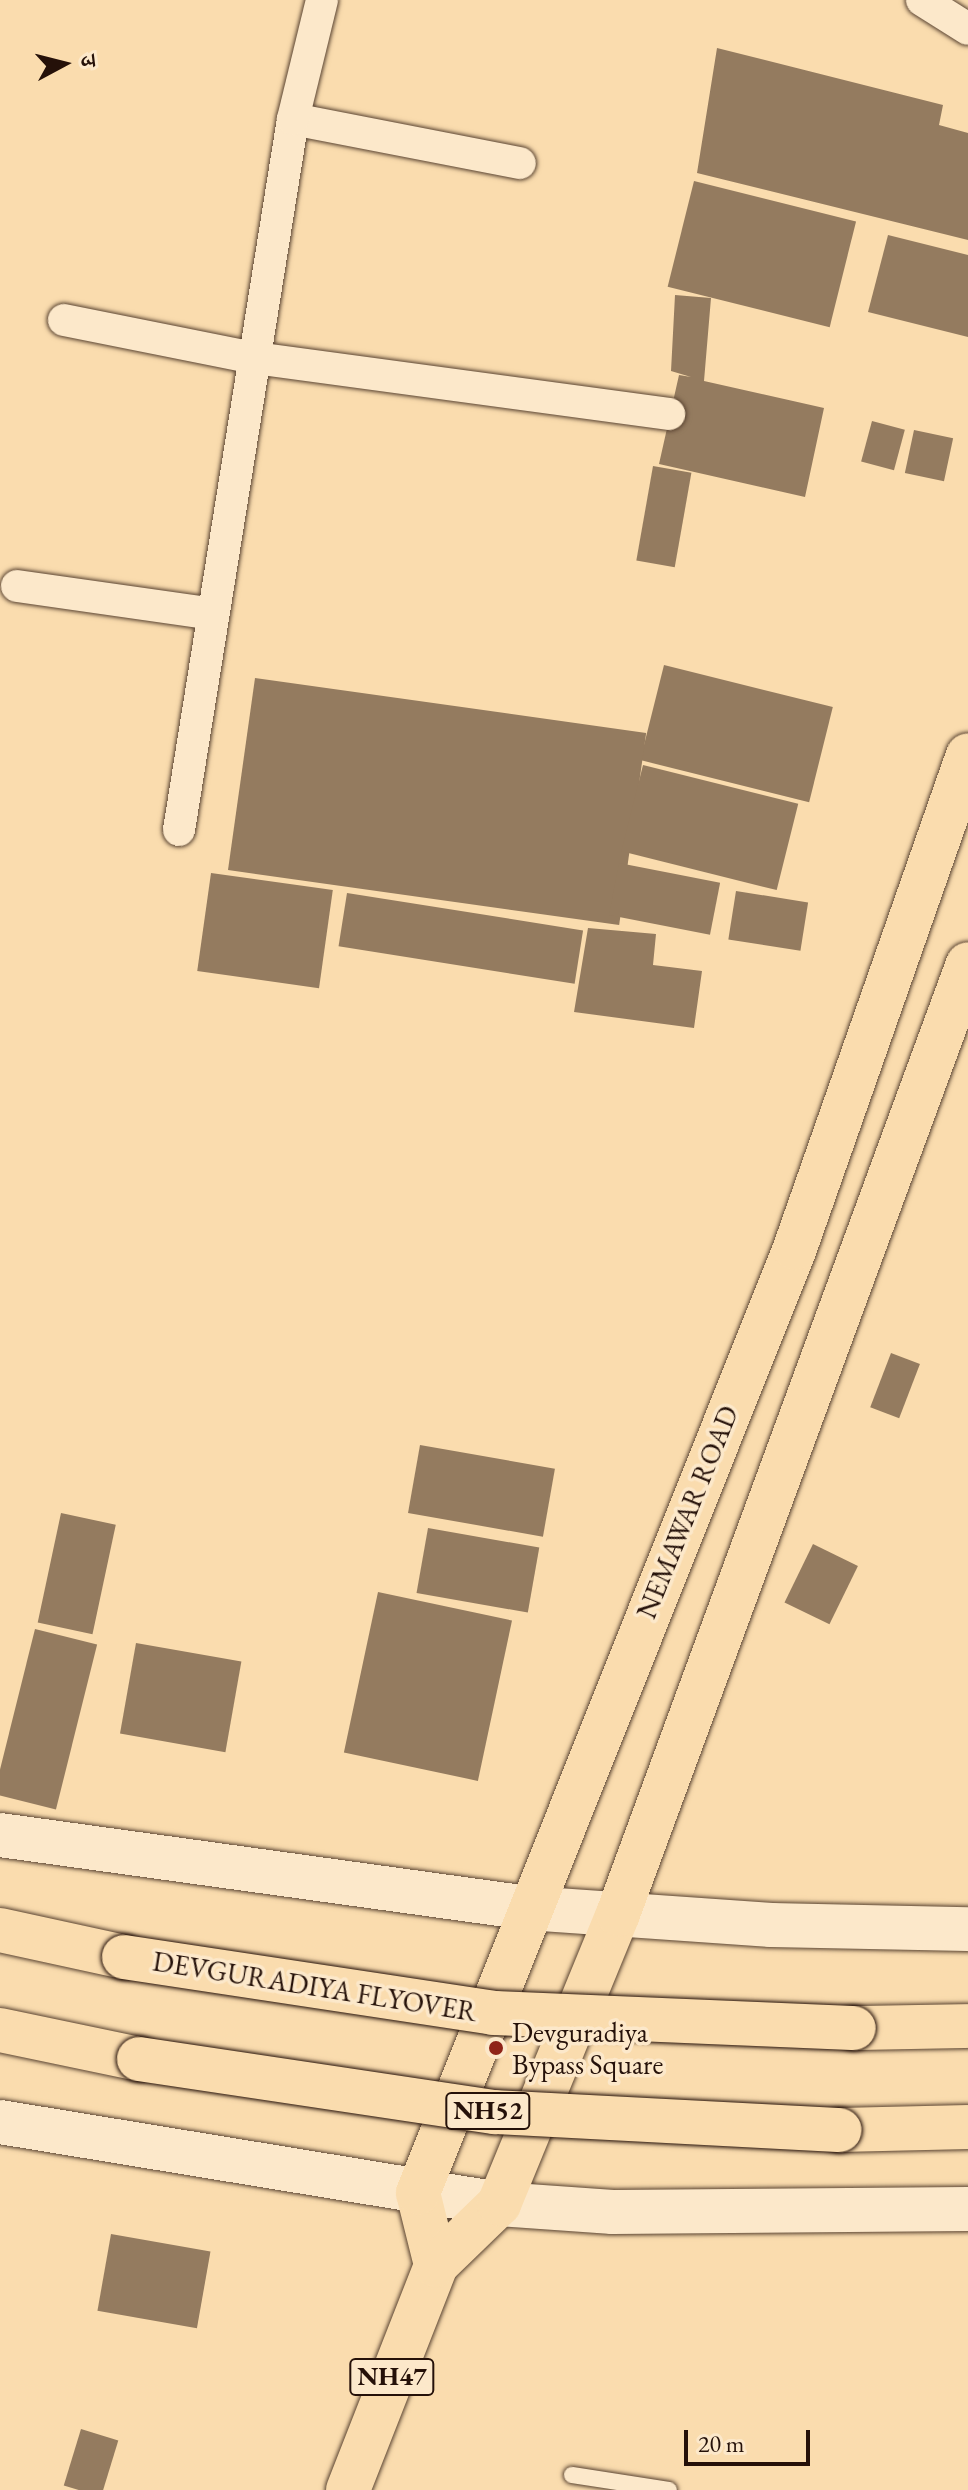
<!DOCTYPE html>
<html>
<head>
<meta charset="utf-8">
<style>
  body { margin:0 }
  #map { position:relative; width:968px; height:2490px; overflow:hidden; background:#fadcae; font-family:"EB Garamond","Noto Serif Devanagari",serif }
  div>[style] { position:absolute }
  .building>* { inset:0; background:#947b5f; transform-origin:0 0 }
  .roads { filter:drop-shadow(0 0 2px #5a4432) drop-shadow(0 0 2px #5a4432) }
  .lane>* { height:16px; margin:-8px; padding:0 8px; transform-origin:8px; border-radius:8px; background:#fce8ca }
  .street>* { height:32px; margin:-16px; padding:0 16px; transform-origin:16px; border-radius:16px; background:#fce8ca }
  .secondary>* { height:44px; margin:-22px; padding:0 22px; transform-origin:22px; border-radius:22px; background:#fce8ca }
  .highway>* { height:44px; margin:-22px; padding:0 22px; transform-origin:22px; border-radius:22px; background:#fadcae }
  .bridges { filter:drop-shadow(0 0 2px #251109) drop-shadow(0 0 2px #251109) }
  .highway-bridge>* { height:44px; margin:-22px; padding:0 22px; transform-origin:22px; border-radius:22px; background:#fadcae }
  .dots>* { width:22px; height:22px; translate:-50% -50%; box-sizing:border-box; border:4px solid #fce8ca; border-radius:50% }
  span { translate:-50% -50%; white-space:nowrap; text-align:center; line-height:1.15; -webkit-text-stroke:7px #fce8ca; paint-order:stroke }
  .shield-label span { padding:2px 6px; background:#fce8ca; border:2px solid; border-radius:6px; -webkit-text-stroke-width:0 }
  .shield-label { font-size:26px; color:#251109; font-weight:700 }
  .street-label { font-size:28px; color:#251109 }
  .poi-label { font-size:28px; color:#251109 }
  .left { translate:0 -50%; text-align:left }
  .north { position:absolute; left:24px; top:24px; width:80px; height:80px; -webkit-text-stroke:6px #fce8ca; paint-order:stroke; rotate:83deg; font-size:22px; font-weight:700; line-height:32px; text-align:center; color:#251109 }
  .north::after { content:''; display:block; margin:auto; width:28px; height:36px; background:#251109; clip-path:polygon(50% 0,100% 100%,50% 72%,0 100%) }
  .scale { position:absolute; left:684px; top:2430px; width:126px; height:36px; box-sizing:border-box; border:4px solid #251109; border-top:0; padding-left:10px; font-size:24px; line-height:28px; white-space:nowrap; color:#251109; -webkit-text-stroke:6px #fce8ca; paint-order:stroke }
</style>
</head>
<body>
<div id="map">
  <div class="building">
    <i style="clip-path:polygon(717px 48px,943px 105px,939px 125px,968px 133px,968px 240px,697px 173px)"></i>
    <i style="left:694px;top:181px;width:167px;height:109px;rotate:14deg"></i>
    <i style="clip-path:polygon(888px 235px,968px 255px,968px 337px,868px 312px)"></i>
    <i style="clip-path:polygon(675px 295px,711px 298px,704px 381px,824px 408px,805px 497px,659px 464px,679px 375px,691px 377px,671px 371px)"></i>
    <i style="left:872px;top:421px;width:34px;height:42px;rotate:15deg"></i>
    <i style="left:914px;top:430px;width:40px;height:44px;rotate:12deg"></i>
    <i style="left:653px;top:466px;width:39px;height:96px;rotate:10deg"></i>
    <i style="left:664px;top:665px;width:174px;height:98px;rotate:14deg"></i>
    <i style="left:255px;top:678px;width:395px;height:194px;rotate:8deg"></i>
    <i style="left:643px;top:765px;width:160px;height:89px;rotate:14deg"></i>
    <i style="left:619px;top:863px;width:103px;height:53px;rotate:11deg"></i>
    <i style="left:211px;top:873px;width:123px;height:99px;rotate:8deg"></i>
    <i style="left:736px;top:891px;width:73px;height:49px;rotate:9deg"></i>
    <i style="left:347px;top:893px;width:239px;height:54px;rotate:9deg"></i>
    <i style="clip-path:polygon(588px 928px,656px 934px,653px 965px,702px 971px,694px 1028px,574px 1012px)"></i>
    <i style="left:891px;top:1353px;width:31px;height:58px;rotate:21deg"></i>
    <i style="left:420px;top:1445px;width:137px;height:69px;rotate:10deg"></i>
    <i style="left:61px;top:1513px;width:56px;height:112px;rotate:12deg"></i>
    <i style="left:428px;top:1528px;width:113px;height:66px;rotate:10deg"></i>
    <i style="left:813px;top:1544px;width:50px;height:65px;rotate:26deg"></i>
    <i style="left:378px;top:1592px;width:137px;height:164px;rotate:12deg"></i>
    <i style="left:35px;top:1629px;width:64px;height:170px;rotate:14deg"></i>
    <i style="left:136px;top:1643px;width:107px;height:92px;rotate:10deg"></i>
    <i style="left:111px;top:2234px;width:101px;height:78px;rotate:10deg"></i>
    <i style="left:81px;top:2429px;width:39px;height:59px;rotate:17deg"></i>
  </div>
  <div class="roads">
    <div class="lane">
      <i style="left:572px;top:2475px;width:98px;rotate:8.8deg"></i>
    </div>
    <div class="street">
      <i style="left:922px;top:0;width:54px;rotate:32.2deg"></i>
      <i style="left:293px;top:119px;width:231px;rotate:11deg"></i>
      <i style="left:64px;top:320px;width:195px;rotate:11.3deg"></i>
      <i style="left:255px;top:358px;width:418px;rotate:7.7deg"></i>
      <i style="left:17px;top:586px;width:198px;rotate:8.1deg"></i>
      <i style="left:179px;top:830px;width:720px;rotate:-80.89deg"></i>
      <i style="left:293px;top:119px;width:122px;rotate:-76.3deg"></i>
    </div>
    <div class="secondary">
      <i style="left:0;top:1835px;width:533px;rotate:7.87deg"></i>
      <i style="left:528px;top:1908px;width:244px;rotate:4deg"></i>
      <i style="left:771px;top:1925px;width:197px;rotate:1.2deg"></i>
      <i style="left:0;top:2122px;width:506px;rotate:9.33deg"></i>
      <i style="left:499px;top:2204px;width:114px;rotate:4deg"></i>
      <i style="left:613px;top:2212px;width:355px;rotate:-0.5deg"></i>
    </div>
    <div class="highway">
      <i style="left:0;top:1930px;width:127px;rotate:12.3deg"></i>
      <i style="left:854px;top:2028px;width:114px;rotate:-1deg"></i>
      <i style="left:0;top:2030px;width:142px;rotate:11.8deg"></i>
      <i style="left:840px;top:2130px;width:128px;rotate:-1.3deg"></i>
      <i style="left:436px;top:2265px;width:74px;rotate:-104deg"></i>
      <i style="left:418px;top:2193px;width:1017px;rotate:-68.25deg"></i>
      <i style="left:795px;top:1248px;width:522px;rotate:-70.66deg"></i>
      <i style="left:348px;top:2490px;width:242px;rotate:-68.6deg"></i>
      <i style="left:436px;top:2265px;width:88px;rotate:-44.1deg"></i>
      <i style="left:499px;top:2204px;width:313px;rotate:-67.7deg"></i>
      <i style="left:618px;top:1914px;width:1012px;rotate:-69.78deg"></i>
    </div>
  </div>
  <div class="bridges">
    <div class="highway-bridge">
      <i style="left:124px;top:1957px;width:373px;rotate:8.6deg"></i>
      <i style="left:493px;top:2013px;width:361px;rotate:2.4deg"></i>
      <i style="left:139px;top:2059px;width:360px;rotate:8.5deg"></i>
      <i style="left:495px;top:2112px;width:345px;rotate:3deg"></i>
    </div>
  </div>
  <div class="dots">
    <i style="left:496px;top:2048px;background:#8f2418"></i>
  </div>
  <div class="shield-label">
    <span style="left:488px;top:2111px">NH52</span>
    <span style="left:392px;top:2377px">NH47</span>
  </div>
  <div class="street-label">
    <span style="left:687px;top:1512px;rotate:-68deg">NEMAWAR ROAD</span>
    <span style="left:315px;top:1986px;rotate:9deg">DEVGURADIYA FLYOVER</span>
  </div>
  <div class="poi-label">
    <span class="left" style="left:512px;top:2048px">Devguradiya<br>Bypass Square</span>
  </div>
  <div class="north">उ</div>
  <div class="scale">20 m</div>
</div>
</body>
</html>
